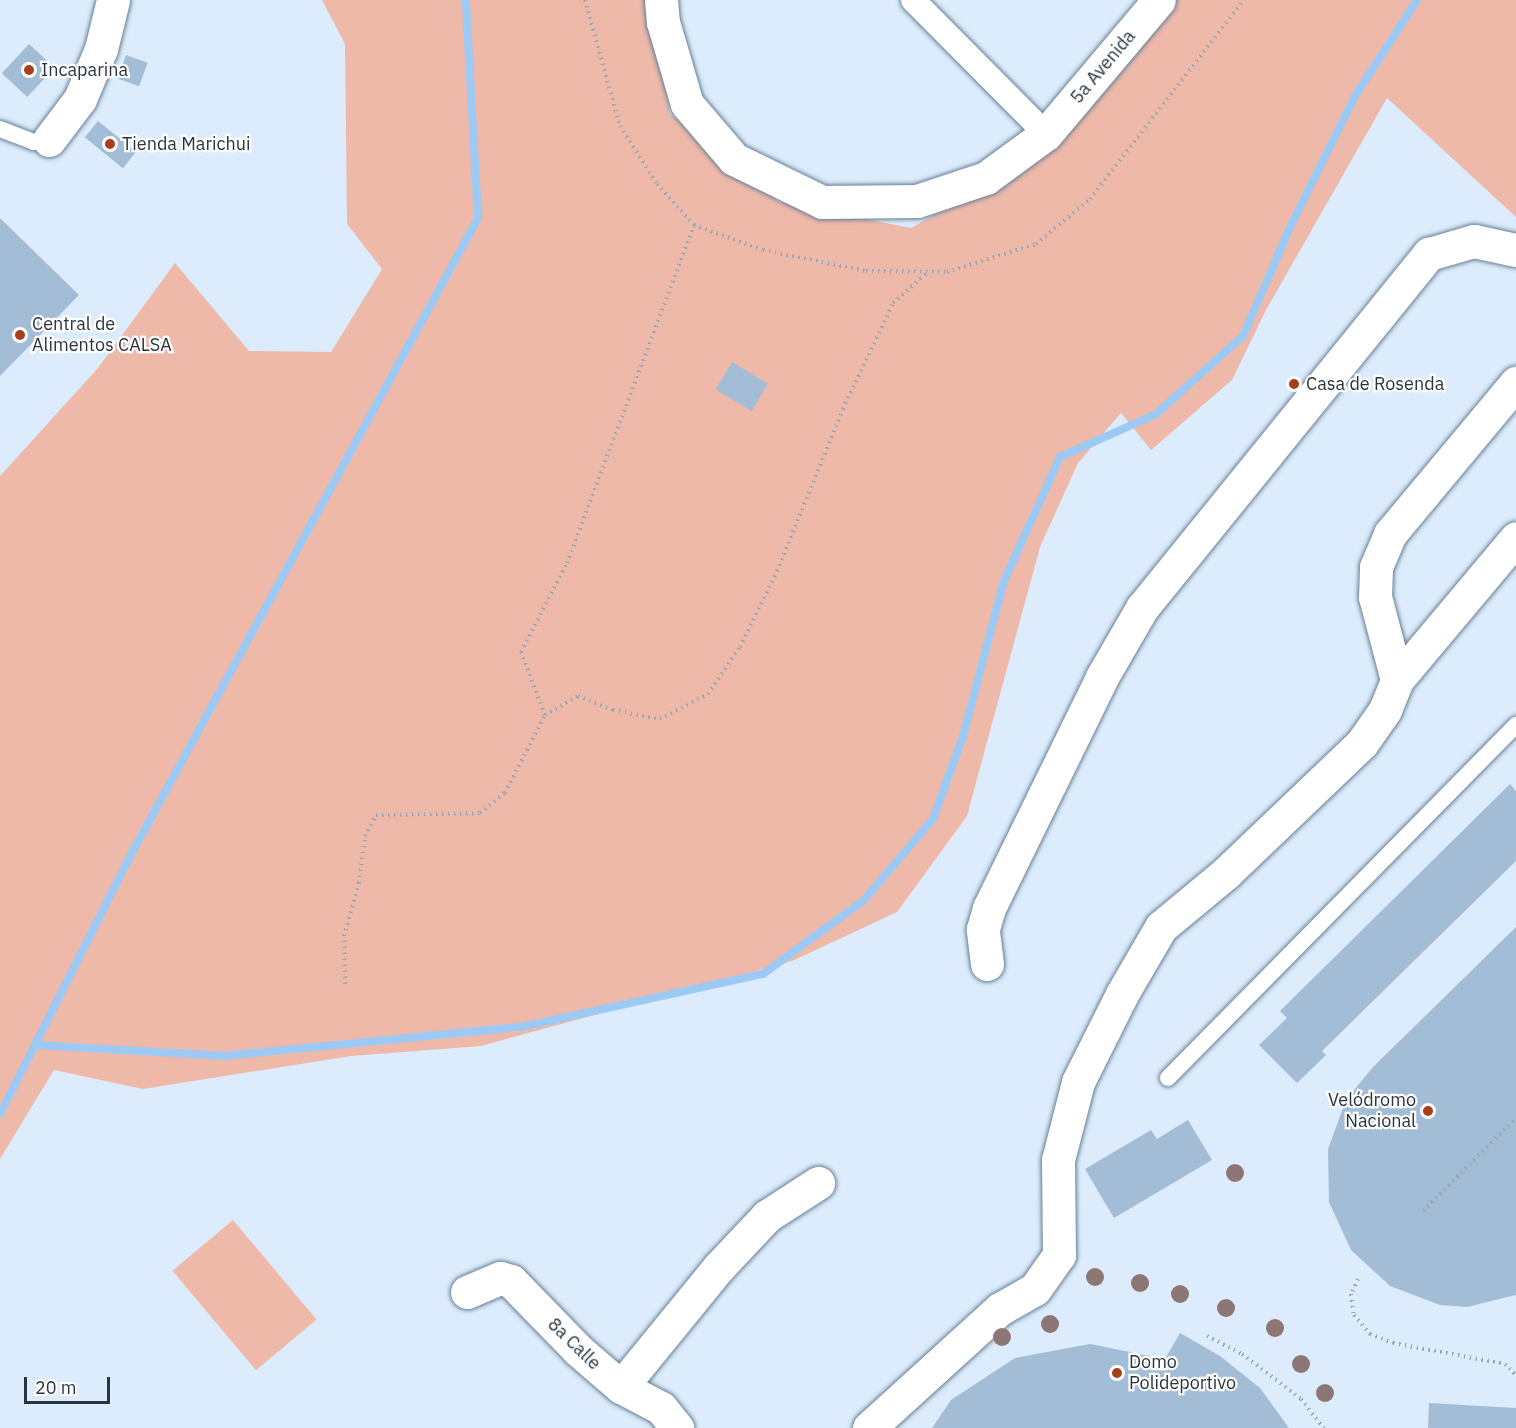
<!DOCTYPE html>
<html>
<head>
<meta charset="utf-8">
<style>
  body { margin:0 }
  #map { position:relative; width:1516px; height:1428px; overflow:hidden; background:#dcecfc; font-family:"IBM Plex Sans",sans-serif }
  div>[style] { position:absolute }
  .green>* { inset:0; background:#eeb9a8; transform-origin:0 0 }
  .stream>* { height:8px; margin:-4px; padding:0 4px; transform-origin:4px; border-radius:4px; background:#9dcaf5 }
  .building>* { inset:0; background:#a3bdd6; transform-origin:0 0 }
  .path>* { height:4px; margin-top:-2px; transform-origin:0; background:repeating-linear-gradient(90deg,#99a7b5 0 1.5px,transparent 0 6px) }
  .roads { filter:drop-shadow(0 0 2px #678097) drop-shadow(0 0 2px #678097) }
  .service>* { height:16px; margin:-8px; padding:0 8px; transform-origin:8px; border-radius:8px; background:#fff }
  .pedestrian>* { height:24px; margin:-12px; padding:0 12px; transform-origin:12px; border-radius:12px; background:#fff }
  .minor>* { height:33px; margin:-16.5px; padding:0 16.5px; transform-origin:16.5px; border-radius:16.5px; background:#fff }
  .trees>* { width:18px; height:18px; margin:-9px; border-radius:50%; background:#8d7775 }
  .dots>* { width:16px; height:16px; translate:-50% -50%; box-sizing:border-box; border:3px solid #fff; border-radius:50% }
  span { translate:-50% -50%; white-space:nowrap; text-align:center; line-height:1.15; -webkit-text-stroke:4.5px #fff; paint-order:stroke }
  .street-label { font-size:18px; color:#29343e }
  .poi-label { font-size:18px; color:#29343e }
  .left { translate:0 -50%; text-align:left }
  .right { translate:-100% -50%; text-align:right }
  .scale { position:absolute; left:24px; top:1377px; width:86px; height:27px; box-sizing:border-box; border:3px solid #29343e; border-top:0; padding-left:8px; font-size:18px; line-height:21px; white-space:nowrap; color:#29343e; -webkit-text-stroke:4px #fff; paint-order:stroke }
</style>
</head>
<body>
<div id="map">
  <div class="green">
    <i style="clip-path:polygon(322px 0,649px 0,670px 114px,779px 202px,911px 228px,1038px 157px,1171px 0,1516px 0,1516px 217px,1387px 98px,1266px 310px,1232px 380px,1151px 450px,1121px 413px,1078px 463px,1040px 547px,967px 816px,897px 912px,792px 961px,481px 1046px,351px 1056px,143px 1089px,54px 1070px,0 1159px,0 476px,98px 368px,175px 263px,249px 351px,331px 352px,382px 269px,347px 224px,345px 44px)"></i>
    <i style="left:233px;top:1220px;width:130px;height:79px;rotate:50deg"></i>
  </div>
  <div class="stream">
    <i style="left:35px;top:1045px;width:188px;rotate:3.3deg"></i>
    <i style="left:223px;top:1056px;width:299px;rotate:-5.6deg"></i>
    <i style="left:521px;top:1027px;width:248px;rotate:-12.4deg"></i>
    <i style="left:763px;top:974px;width:125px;rotate:-36.2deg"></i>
    <i style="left:864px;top:900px;width:106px;rotate:-49.6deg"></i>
    <i style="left:933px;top:819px;width:88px;rotate:-70.1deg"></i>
    <i style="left:963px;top:736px;width:160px;rotate:-75.2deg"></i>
    <i style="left:1004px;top:581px;width:136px;rotate:-65.7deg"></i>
    <i style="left:1060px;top:457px;width:105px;rotate:-24.1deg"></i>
    <i style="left:1156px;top:414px;width:117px;rotate:-41.9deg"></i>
    <i style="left:1243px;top:336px;width:121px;rotate:-66.6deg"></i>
    <i style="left:1291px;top:225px;width:144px;rotate:-63.6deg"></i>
    <i style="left:1355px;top:96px;width:114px;rotate:-57.1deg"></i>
    <i style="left:0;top:1114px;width:297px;rotate:-63.2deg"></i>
    <i style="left:134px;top:849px;width:719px;rotate:-61.4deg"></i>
    <i style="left:478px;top:218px;width:218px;rotate:-93.2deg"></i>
  </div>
  <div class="building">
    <i style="left:29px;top:44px;width:35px;height:40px;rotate:43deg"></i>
    <i style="left:126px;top:55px;width:23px;height:25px;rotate:20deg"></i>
    <i style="left:98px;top:121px;width:49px;height:21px;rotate:39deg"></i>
    <i style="clip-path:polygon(0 218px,79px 295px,0 376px)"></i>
    <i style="left:732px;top:362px;width:42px;height:32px;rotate:31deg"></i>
    <i style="clip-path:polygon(1510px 784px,1516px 791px,1516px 861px,1322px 1051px,1326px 1055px,1297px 1083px,1259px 1045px,1287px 1018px,1280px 1011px)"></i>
    <i style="clip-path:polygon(1516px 927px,1516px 1295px,1467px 1307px,1440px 1305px,1390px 1286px,1351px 1250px,1329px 1202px,1328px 1149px,1346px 1100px,1373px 1067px)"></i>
    <i style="clip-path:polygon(1188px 1120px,1212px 1160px,1114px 1218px,1085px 1169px,1151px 1130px,1157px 1139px)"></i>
    <i style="clip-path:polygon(1180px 1333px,1220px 1356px,1260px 1388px,1289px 1428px,932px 1428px,951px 1400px,1015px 1358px,1090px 1344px,1165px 1359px)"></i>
    <i style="clip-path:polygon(1429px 1403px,1516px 1408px,1516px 1428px,1428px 1428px)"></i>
  </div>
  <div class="path">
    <i style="left:585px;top:0;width:131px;rotate:74.5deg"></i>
    <i style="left:620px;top:126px;width:69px;rotate:57.5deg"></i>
    <i style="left:657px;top:184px;width:55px;rotate:47.9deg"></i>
    <i style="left:694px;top:225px;width:73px;rotate:19.9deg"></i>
    <i style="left:763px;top:250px;width:105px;rotate:11.5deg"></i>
    <i style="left:866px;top:271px;width:81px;rotate:0.7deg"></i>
    <i style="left:947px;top:272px;width:93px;rotate:-17.5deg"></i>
    <i style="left:1036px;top:244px;width:70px;rotate:-39.8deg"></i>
    <i style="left:1090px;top:199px;width:252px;rotate:-52.3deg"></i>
    <i style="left:545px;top:715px;width:67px;rotate:-110.9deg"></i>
    <i style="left:521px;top:652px;width:100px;rotate:-62.7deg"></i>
    <i style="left:567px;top:563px;width:361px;rotate:-69.4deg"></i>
    <i style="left:345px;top:984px;width:48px;rotate:-91.2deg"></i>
    <i style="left:344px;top:936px;width:55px;rotate:-74.2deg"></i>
    <i style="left:359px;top:883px;width:47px;rotate:-82.7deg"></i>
    <i style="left:365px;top:836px;width:24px;rotate:-62deg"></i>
    <i style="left:376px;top:815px;width:104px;rotate:-1.1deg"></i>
    <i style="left:480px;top:813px;width:32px;rotate:-39deg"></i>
    <i style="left:505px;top:793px;width:88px;rotate:-62.9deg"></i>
    <i style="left:545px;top:715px;width:38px;rotate:-30deg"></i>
    <i style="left:578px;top:696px;width:38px;rotate:22deg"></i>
    <i style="left:613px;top:710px;width:48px;rotate:10.8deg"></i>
    <i style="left:660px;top:719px;width:54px;rotate:-27.5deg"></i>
    <i style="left:708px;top:694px;width:57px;rotate:-55.8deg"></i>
    <i style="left:740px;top:647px;width:85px;rotate:-64deg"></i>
    <i style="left:777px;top:571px;width:175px;rotate:-67.8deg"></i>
    <i style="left:843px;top:409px;width:117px;rotate:-64.7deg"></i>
    <i style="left:893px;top:303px;width:47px;rotate:-41.5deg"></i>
    <i style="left:1423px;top:1211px;width:132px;rotate:-45deg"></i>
    <i style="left:1358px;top:1279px;width:17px;rotate:115deg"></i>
    <i style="left:1351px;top:1294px;width:21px;rotate:82deg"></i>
    <i style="left:1354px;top:1315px;width:25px;rotate:50deg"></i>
    <i style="left:1370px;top:1334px;width:25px;rotate:21deg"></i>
    <i style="left:1393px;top:1343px;width:114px;rotate:10.6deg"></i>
    <i style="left:1505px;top:1364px;width:16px;rotate:45deg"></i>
    <i style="left:1207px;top:1336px;width:39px;rotate:27deg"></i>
    <i style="left:1242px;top:1354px;width:74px;rotate:37.3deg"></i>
    <i style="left:1301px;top:1399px;width:37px;rotate:52deg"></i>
  </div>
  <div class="roads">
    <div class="service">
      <i style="left:0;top:129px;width:36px;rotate:21deg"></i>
      <i style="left:34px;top:142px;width:15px;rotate:-8deg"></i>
      <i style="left:1168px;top:1078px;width:496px;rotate:-45.4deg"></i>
    </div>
    <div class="pedestrian">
      <i style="left:913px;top:0;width:189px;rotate:45.2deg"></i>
    </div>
    <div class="minor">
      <i style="left:661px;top:0;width:22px;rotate:85deg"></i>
      <i style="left:663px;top:22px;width:85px;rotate:73.7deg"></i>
      <i style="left:687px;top:104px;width:72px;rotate:49.5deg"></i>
      <i style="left:734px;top:159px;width:98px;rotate:26deg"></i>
      <i style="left:822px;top:202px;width:95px;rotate:-0.6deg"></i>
      <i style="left:917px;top:201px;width:73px;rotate:-18.4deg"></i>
      <i style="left:986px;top:178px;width:74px;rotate:-36.3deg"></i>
      <i style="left:1046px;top:134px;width:175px;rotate:-49.9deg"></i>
      <i style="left:49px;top:140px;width:51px;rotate:-52.9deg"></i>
      <i style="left:80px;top:99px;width:54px;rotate:-67.2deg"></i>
      <i style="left:101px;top:49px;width:50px;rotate:-76.2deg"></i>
      <i style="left:1397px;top:680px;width:185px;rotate:-50deg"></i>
      <i style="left:987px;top:964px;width:35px;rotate:-97deg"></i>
      <i style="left:983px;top:929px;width:22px;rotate:-74deg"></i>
      <i style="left:989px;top:908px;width:257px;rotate:-63.9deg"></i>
      <i style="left:1102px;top:677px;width:80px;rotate:-59.9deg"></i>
      <i style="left:1142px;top:608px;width:456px;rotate:-51deg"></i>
      <i style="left:1429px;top:254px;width:47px;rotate:-16.1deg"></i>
      <i style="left:1474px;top:241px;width:43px;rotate:12.1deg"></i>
      <i style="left:467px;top:1292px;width:36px;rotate:-23deg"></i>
      <i style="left:500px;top:1278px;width:11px;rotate:15deg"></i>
      <i style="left:511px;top:1281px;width:96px;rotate:45.8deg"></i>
      <i style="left:578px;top:1350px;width:57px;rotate:40.7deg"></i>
      <i style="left:621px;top:1387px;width:45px;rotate:27.7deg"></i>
      <i style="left:661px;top:1408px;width:26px;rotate:51deg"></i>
      <i style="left:621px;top:1387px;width:155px;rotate:-50.8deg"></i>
      <i style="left:719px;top:1267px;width:70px;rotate:-46.7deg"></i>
      <i style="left:767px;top:1216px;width:61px;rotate:-32.9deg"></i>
      <i style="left:869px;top:1428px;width:177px;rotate:-42.3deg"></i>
      <i style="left:1000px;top:1309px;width:40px;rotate:-29.7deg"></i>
      <i style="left:1035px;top:1289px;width:42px;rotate:-54.8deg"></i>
      <i style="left:1059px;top:1255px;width:95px;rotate:-90.6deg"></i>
      <i style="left:1058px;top:1160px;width:81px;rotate:-75.6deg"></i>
      <i style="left:1078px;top:1082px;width:98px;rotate:-63.4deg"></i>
      <i style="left:1122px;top:994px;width:78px;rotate:-59.8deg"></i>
      <i style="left:1161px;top:927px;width:85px;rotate:-39.7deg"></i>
      <i style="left:1226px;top:873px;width:188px;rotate:-43.7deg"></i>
      <i style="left:1362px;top:743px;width:40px;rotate:-55.1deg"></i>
      <i style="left:1385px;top:710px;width:32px;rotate:-68deg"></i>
      <i style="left:1397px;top:680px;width:86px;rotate:-104.8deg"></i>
      <i style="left:1375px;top:597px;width:30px;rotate:-88deg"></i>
      <i style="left:1376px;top:567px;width:36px;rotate:-67deg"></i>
      <i style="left:1390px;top:534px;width:197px;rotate:-50.2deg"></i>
    </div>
  </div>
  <div class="trees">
    <i style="left:1235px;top:1173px"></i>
    <i style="left:1095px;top:1277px"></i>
    <i style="left:1140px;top:1283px"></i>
    <i style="left:1180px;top:1294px"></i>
    <i style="left:1226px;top:1308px"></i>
    <i style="left:1050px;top:1324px"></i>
    <i style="left:1275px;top:1328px"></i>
    <i style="left:1002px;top:1337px"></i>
    <i style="left:1301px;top:1364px"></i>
    <i style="left:1325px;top:1393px"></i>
  </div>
  <div class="dots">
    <i style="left:29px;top:70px;background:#a63f1a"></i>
    <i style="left:110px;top:144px;background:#a63f1a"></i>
    <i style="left:20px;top:335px;background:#a63f1a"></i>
    <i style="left:1294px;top:384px;background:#a63f1a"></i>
    <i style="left:1428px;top:1111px;background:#a63f1a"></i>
    <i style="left:1117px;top:1373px;background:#a63f1a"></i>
  </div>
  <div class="street-label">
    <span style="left:1103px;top:67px;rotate:-50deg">5a Avenida</span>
    <span style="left:574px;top:1344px;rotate:44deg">8a Calle</span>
  </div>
  <div class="poi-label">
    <span class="left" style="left:41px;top:70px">Incaparina</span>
    <span class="left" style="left:122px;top:144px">Tienda Marichui</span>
    <span class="left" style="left:32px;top:335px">Central de<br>Alimentos CALSA</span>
    <span class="left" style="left:1306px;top:384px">Casa de Rosenda</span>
    <span class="right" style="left:1416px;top:1111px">Velódromo<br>Nacional</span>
    <span class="left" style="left:1129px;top:1373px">Domo<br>Polideportivo</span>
  </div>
  <div class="scale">20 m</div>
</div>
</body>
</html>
